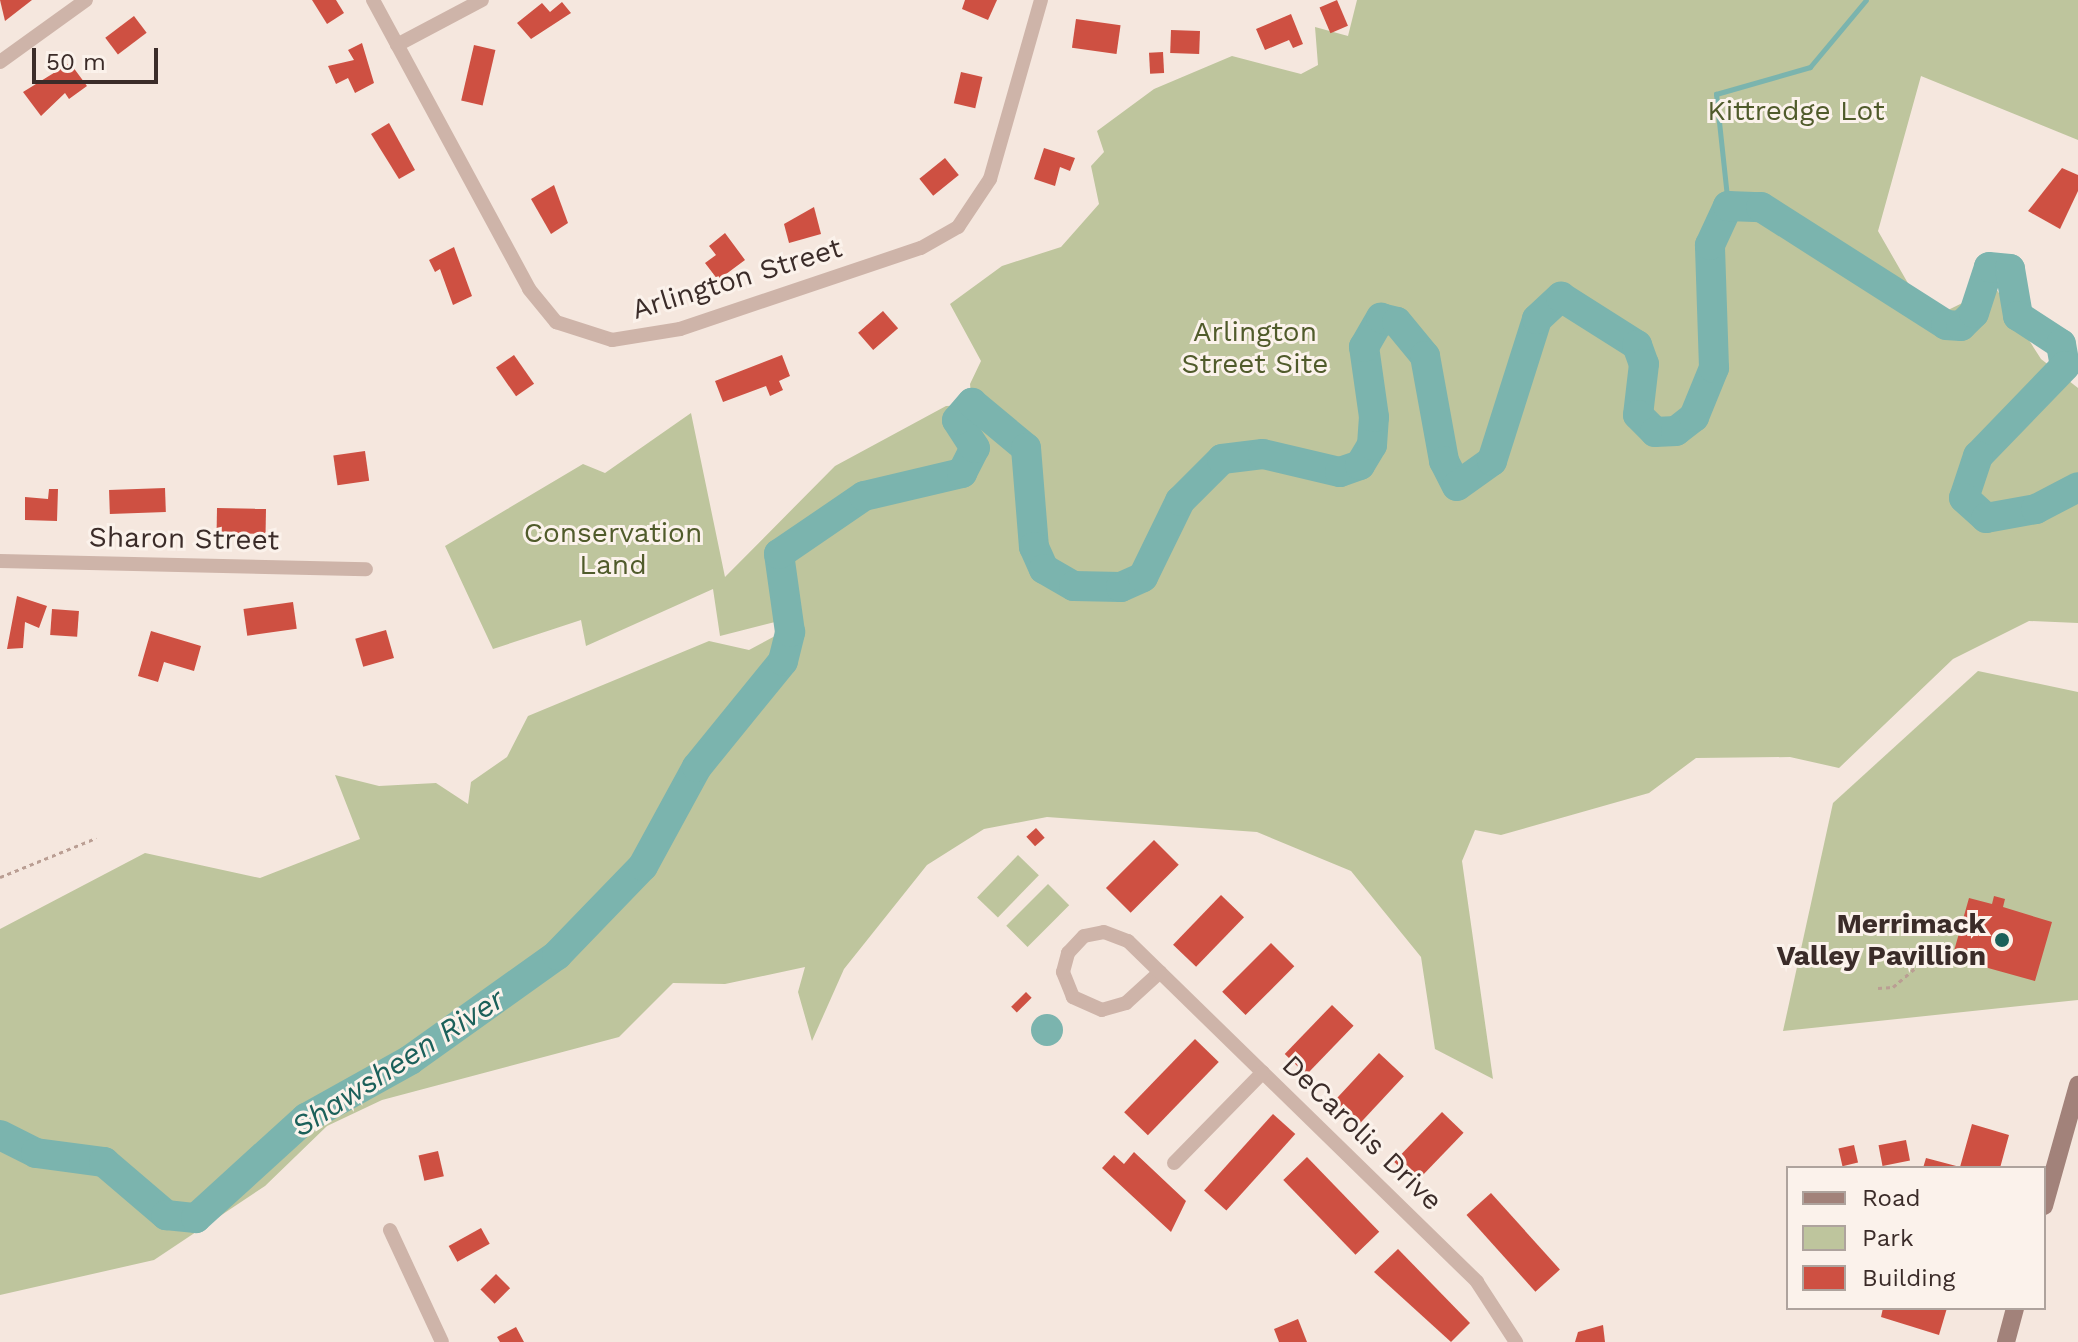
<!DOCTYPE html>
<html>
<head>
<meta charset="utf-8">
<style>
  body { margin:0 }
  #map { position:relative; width:2078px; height:1342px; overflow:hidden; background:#f5e7de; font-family:"Work Sans",sans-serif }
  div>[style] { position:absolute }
  .green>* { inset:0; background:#bec59d; transform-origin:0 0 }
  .water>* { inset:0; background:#7bb4ae }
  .round { border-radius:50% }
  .stream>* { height:5px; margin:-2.5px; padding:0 2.5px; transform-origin:2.5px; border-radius:2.5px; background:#7bb4ae }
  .river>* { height:30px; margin:-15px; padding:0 15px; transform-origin:15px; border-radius:15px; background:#7bb4ae }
  .building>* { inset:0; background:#ce5042; transform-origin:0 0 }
  .path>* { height:3px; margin-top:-1.5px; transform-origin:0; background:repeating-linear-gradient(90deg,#ba9e93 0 4px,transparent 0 8px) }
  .street>* { height:14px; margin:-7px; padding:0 7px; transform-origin:7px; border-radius:7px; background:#ceb4a9 }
  .secondary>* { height:18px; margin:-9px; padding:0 9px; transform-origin:9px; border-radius:9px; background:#a2827a }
  .dots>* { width:22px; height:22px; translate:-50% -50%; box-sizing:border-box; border:4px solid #fbf2eb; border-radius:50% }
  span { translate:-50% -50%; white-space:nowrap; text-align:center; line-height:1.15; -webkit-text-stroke:6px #fbf2eb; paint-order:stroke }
  .park-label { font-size:28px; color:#505b2b }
  .street-label { font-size:28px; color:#3b2c29 }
  .poi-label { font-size:28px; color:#3b2c29; font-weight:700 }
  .right { translate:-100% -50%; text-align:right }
  .water-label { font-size:30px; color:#1b605a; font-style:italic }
  .legend { position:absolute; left:1786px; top:1166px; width:260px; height:144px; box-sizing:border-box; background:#fbf2eb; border:2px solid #aea39d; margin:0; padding:10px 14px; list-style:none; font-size:24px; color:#3b2c29 }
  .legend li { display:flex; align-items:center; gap:16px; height:40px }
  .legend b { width:40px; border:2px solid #aea39d }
  .scale { position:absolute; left:32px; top:48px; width:126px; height:36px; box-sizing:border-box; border:4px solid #3b2c29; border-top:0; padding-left:10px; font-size:24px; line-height:28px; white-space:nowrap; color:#3b2c29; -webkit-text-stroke:6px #fbf2eb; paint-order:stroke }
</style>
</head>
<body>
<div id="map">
  <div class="green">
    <i style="clip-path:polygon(1357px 0,2078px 0,2078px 140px,1921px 76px,1878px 231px,1913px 292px,1946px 311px,1995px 287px,2041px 359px,2078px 388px,2078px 623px,2029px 621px,1953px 659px,1839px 768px,1790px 757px,1696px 758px,1649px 793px,1501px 835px,1475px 830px,1462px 861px,1493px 1079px,1435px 1049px,1421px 957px,1351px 871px,1257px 832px,1047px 817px,984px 829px,927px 865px,844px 969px,812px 1041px,798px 992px,805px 967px,725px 984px,673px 983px,619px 1037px,382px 1100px,327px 1126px,265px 1186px,154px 1260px,0 1295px,0 929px,145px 853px,260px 878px,360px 839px,335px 775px,379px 786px,436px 783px,468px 804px,471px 782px,507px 757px,528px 716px,709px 641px,749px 650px,775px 636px,775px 622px,720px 636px,713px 589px,586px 646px,581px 620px,493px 649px,445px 546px,583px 464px,605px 473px,691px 413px,725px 577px,835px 466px,946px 406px,972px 405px,970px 384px,981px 361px,950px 304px,1002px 266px,1061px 247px,1099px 204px,1091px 166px,1104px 152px,1097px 131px,1154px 89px,1232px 56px,1301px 74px,1318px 65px,1315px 27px,1348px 36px)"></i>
    <i style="clip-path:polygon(1978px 671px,2078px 692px,2078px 1000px,1783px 1031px,1833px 803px)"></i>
    <i style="left:1018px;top:855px;width:29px;height:59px;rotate:44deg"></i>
    <i style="left:1048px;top:884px;width:30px;height:59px;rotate:45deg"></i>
  </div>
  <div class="water">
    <i class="round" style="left:1031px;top:1014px;width:32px;height:32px"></i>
  </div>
  <div class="stream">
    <i style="left:1728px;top:206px;width:113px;rotate:-96.1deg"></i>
    <i style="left:1716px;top:94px;width:98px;rotate:-16deg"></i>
    <i style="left:1810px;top:67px;width:87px;rotate:-50.1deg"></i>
  </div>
  <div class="river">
    <i style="left:0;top:1135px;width:40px;rotate:26.6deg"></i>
    <i style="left:36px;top:1153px;width:69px;rotate:7.5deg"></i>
    <i style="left:104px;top:1162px;width:82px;rotate:40.5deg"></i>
    <i style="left:166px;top:1215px;width:30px;rotate:6deg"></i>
    <i style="left:196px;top:1218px;width:149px;rotate:-42.3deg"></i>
    <i style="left:306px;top:1118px;width:119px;rotate:-29.1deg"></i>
    <i style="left:410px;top:1060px;width:181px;rotate:-35.5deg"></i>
    <i style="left:557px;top:955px;width:124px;rotate:-46deg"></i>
    <i style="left:643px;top:866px;width:113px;rotate:-61.4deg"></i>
    <i style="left:697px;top:767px;width:136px;rotate:-50.9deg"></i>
    <i style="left:783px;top:661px;width:30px;rotate:-76deg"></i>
    <i style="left:790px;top:632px;width:79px;rotate:-98deg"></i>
    <i style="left:779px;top:554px;width:103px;rotate:-34.3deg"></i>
    <i style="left:864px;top:496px;width:101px;rotate:-13.2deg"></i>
    <i style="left:962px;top:473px;width:28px;rotate:-63deg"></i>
    <i style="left:975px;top:448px;width:33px;rotate:-123deg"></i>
    <i style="left:957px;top:420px;width:23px;rotate:-49deg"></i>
    <i style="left:972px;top:403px;width:70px;rotate:39.8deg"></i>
    <i style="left:1026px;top:448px;width:99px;rotate:85.4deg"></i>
    <i style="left:1034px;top:547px;width:24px;rotate:66deg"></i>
    <i style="left:1044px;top:569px;width:34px;rotate:30deg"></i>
    <i style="left:1074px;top:586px;width:47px;rotate:1.2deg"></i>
    <i style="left:1121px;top:587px;width:24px;rotate:-24deg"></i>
    <i style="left:1143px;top:577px;width:85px;rotate:-64deg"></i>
    <i style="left:1180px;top:501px;width:59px;rotate:-45deg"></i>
    <i style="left:1222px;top:459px;width:41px;rotate:-7deg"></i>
    <i style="left:1263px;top:454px;width:79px;rotate:13.2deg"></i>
    <i style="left:1340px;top:472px;width:21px;rotate:-19deg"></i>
    <i style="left:1360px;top:465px;width:23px;rotate:-59deg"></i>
    <i style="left:1372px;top:445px;width:28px;rotate:-86deg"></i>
    <i style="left:1374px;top:417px;width:71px;rotate:-98.1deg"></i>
    <i style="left:1364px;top:347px;width:34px;rotate:-60deg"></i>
    <i style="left:1381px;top:318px;width:16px;rotate:14deg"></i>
    <i style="left:1397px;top:322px;width:44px;rotate:50.5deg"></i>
    <i style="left:1425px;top:356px;width:107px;rotate:79.7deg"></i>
    <i style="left:1444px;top:461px;width:28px;rotate:63deg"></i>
    <i style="left:1457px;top:486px;width:43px;rotate:-35.5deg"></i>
    <i style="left:1492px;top:461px;width:149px;rotate:-72.4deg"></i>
    <i style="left:1537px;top:319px;width:33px;rotate:-43deg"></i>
    <i style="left:1561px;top:297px;width:90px;rotate:32.3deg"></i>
    <i style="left:1637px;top:345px;width:20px;rotate:70deg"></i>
    <i style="left:1644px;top:364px;width:51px;rotate:96.7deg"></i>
    <i style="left:1638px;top:415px;width:24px;rotate:45deg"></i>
    <i style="left:1655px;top:432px;width:21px;rotate:-3deg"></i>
    <i style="left:1676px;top:431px;width:23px;rotate:-38deg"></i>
    <i style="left:1694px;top:417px;width:53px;rotate:-67.8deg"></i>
    <i style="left:1714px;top:368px;width:123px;rotate:-91.9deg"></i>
    <i style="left:1710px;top:245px;width:43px;rotate:-65.2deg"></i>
    <i style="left:1728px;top:206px;width:33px;rotate:2deg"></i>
    <i style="left:1761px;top:207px;width:219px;rotate:32.5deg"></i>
    <i style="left:1946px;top:325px;width:15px;rotate:4deg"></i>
    <i style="left:1961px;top:326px;width:18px;rotate:-45deg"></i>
    <i style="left:1974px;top:313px;width:48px;rotate:-71.9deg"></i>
    <i style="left:1989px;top:267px;width:21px;rotate:5deg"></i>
    <i style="left:2010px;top:269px;width:48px;rotate:80.3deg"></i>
    <i style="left:2018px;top:316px;width:51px;rotate:33.1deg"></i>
    <i style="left:2061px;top:344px;width:22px;rotate:80deg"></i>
    <i style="left:2065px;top:366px;width:125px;rotate:134deg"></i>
    <i style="left:1978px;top:456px;width:44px;rotate:108.4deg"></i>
    <i style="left:1964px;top:498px;width:30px;rotate:42deg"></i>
    <i style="left:1986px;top:518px;width:51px;rotate:-10.2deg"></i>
    <i style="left:2036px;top:509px;width:47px;rotate:-27.6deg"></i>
  </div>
  <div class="building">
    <i style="clip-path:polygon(0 0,32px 0,5px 21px)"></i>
    <i style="clip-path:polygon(312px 0,336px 0,344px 13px,327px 24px)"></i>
    <i style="clip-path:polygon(965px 0,997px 0,988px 20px,962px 9px)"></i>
    <i style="left:1337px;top:0;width:28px;height:19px;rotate:67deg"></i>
    <i style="clip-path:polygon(562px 2px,571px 13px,531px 39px,517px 23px,542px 3px,550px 12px)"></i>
    <i style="clip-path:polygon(1291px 14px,1303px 44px,1293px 48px,1289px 40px,1265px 50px,1256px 29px)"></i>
    <i style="left:134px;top:16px;width:21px;height:36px;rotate:53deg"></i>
    <i style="left:1076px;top:19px;width:45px;height:29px;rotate:8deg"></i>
    <i style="left:1171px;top:30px;width:29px;height:23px;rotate:2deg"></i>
    <i style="clip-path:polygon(362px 43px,374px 83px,355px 93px,348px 78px,336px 84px,328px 66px,354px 60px,348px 50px)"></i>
    <i style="left:474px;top:45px;width:22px;height:57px;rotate:13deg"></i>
    <i style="left:1163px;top:52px;width:21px;height:14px;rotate:87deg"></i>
    <i style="clip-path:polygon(70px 63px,87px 86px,69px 99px,65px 93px,41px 116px,23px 92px)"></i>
    <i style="left:961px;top:72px;width:22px;height:32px;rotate:13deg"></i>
    <i style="clip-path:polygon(389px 123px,415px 170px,399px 179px,371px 134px)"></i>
    <i style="clip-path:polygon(1044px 148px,1075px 158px,1070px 171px,1060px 167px,1055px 186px,1034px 179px)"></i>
    <i style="left:945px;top:158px;width:22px;height:33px;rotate:51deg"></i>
    <i style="clip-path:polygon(2062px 168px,2078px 175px,2078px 191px,2060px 229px,2028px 211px)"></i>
    <i style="clip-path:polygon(554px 185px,568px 223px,551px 234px,531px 199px)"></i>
    <i style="clip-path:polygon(814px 207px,821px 234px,789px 243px,784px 224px)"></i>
    <i style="clip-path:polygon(725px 233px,745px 260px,718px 280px,705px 263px,716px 255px,709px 246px)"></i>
    <i style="clip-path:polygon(454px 247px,472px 296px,453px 305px,440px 269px,435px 272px,429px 260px)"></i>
    <i style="left:883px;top:311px;width:23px;height:33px;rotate:49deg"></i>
    <i style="left:514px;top:355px;width:35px;height:22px;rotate:55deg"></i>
    <i style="clip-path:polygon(782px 355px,790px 376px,779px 381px,783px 390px,770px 396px,766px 386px,723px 402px,715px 381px)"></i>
    <i style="left:365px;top:451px;width:30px;height:32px;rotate:82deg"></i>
    <i style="left:165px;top:488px;width:24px;height:56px;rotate:88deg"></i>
    <i style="clip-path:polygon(49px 489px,58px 489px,57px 521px,25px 520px,25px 497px,48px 499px)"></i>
    <i style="left:217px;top:508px;width:49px;height:25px;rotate:1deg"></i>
    <i style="clip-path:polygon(17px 596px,47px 606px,39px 628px,25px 622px,23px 648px,7px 649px)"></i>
    <i style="left:293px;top:602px;width:27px;height:50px;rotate:82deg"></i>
    <i style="left:52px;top:609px;width:27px;height:26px;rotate:4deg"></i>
    <i style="left:386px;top:630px;width:29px;height:32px;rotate:74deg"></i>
    <i style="clip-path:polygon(151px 631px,201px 646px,194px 671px,164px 662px,158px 682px,138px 676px)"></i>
    <i style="left:1036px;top:828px;width:13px;height:13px;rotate:48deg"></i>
    <i style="left:1154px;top:840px;width:35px;height:68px;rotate:45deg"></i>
    <i style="left:1221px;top:895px;width:32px;height:69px;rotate:44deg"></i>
    <i style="clip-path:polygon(1994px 896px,2005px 899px,2003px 907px,2052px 922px,2035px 981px,1952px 958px,1969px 898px,1992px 904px)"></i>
    <i style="left:1271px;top:943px;width:33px;height:69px;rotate:45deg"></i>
    <i style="left:1026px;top:992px;width:8px;height:21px;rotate:45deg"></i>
    <i style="left:1332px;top:1005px;width:30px;height:68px;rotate:44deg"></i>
    <i style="left:1195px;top:1039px;width:33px;height:102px;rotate:44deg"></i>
    <i style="left:1379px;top:1053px;width:34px;height:68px;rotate:43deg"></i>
    <i style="left:1442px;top:1112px;width:30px;height:69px;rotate:44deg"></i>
    <i style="left:1273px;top:1114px;width:30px;height:103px;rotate:42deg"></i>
    <i style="clip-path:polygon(1972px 1124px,2009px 1135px,2000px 1168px,1923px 1168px,1926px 1158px,1960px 1167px)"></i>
    <i style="left:1906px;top:1140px;width:21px;height:28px;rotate:79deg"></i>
    <i style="left:1854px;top:1145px;width:18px;height:16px;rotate:77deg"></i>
    <i style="left:438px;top:1151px;width:26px;height:20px;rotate:77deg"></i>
    <i style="clip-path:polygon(1134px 1152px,1186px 1201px,1171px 1232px,1102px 1168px,1114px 1155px,1124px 1164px)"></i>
    <i style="left:1307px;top:1157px;width:104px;height:33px;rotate:46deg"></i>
    <i style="left:1491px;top:1193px;width:103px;height:33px;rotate:48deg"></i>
    <i style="left:481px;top:1228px;width:18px;height:37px;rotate:61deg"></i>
    <i style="clip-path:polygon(1398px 1249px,1470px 1323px,1451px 1342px,1374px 1272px)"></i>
    <i style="left:496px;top:1274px;width:20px;height:22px;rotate:45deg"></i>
    <i style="clip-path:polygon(1883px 1308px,1947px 1308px,1939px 1335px,1881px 1317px)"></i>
    <i style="clip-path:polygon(1298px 1319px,1307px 1342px,1279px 1342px,1274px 1329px)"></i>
    <i style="clip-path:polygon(1603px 1325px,1605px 1342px,1575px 1342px,1578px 1332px)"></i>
    <i style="clip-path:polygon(516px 1327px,524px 1342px,500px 1342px,497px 1337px)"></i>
  </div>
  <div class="path">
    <i style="left:0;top:877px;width:104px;rotate:-22.1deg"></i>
    <i style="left:1878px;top:988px;width:15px;rotate:-4deg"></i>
    <i style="left:1893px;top:987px;width:70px;rotate:-40.3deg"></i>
  </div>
  <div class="street">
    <i style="left:373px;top:0;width:328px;rotate:61.6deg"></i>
    <i style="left:529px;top:289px;width:43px;rotate:50.7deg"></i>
    <i style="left:556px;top:322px;width:59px;rotate:17.8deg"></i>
    <i style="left:612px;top:340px;width:69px;rotate:-9.2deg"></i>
    <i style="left:680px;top:329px;width:254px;rotate:-18.6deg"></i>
    <i style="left:921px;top:248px;width:43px;rotate:-29.6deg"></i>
    <i style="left:958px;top:227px;width:58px;rotate:-56.3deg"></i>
    <i style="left:990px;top:179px;width:186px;rotate:-74.1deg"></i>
    <i style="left:397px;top:45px;width:96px;rotate:-27.9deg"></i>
    <i style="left:0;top:62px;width:106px;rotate:-35.8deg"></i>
    <i style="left:0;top:561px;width:366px;rotate:1.3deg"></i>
    <i style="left:1160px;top:972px;width:46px;rotate:137.6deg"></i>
    <i style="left:1126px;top:1003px;width:25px;rotate:164deg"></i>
    <i style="left:1102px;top:1010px;width:32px;rotate:-156deg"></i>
    <i style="left:1073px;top:997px;width:27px;rotate:-112deg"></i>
    <i style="left:1063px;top:972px;width:20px;rotate:-75deg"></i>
    <i style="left:1068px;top:953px;width:23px;rotate:-47deg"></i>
    <i style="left:1084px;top:936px;width:20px;rotate:-11deg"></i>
    <i style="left:1104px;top:932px;width:26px;rotate:21deg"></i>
    <i style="left:1128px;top:941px;width:488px;rotate:44.3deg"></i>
    <i style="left:1477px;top:1282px;width:72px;rotate:57deg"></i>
    <i style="left:1174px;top:1163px;width:127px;rotate:-45.6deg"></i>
    <i style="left:390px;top:1230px;width:123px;rotate:65.1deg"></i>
  </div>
  <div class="secondary">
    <i style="left:2044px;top:1206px;width:126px;rotate:-74.3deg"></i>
    <i style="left:2006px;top:1342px;width:35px;rotate:-75deg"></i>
  </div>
  <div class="dots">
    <i style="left:2002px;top:940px;background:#1b605a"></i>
  </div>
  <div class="park-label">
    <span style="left:1796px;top:111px">Kittredge Lot</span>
    <span style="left:1255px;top:348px">Arlington<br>Street Site</span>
    <span style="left:613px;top:549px">Conservation<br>Land</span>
  </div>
  <div class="street-label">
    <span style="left:737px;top:279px;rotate:-17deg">Arlington Street</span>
    <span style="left:184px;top:539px;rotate:1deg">Sharon Street</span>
    <span style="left:1362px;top:1133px;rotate:44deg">DeCarolis Drive</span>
  </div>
  <div class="poi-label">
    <span class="right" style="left:1986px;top:940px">Merrimack<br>Valley Pavillion</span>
  </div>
  <div class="water-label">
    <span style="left:398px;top:1063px;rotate:-33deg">Shawsheen River</span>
  </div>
  <ul class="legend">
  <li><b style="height:10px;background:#a2827a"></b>Road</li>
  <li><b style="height:22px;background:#bec59d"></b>Park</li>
  <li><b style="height:22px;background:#ce5042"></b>Building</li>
  </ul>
  <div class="scale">50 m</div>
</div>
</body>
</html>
